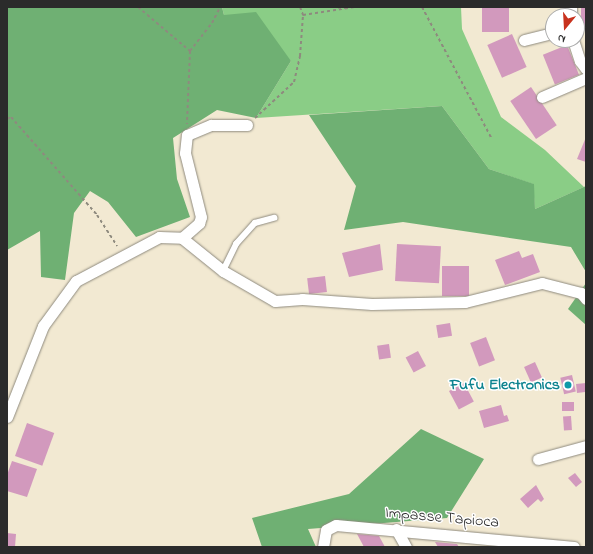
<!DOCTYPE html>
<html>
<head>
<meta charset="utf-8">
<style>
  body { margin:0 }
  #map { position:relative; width:593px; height:554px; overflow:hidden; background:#f2e9d2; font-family:"Indie Flower",sans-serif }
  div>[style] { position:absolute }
  .green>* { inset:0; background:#8acd86 }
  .forest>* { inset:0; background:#6fb073 }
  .building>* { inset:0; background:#d299bd; transform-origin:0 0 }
  .path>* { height:2px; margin-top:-1px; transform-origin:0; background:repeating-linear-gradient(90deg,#8e8a7e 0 3px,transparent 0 6px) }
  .roads { filter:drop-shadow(0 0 1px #8e8a7e) drop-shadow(0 0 1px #8e8a7e) }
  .lane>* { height:5.5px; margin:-2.75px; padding:0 2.75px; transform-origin:2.75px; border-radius:2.75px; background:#fff }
  .street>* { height:11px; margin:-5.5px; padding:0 5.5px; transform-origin:5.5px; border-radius:5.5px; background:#fff }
  .dots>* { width:11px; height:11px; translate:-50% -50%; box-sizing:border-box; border:2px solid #fff; border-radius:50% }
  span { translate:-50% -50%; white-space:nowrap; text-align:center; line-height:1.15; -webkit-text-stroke:3px #fff; paint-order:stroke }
  .culture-label { font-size:16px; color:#0d838f; font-weight:700 }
  .right { translate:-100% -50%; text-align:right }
  .street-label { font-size:16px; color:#2b2b2b }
  .frame { position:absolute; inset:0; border:8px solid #2b2b2b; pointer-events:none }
  .north { position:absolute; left:545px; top:8px; width:40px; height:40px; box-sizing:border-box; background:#fff; border:1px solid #aaa; border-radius:50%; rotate:198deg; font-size:11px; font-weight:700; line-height:16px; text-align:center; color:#2b2b2b }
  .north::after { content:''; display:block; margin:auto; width:14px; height:18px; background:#c8321e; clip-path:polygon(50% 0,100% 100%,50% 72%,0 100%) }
</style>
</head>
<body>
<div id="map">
  <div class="green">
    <i style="clip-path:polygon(222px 7px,461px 7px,462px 29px,501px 117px,545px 150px,584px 187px,535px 209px,533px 184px,489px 169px,442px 106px,256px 118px,291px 61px,224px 15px)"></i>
  </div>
  <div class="forest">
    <i style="clip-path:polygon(7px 7px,222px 7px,224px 15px,256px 12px,291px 61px,256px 118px,217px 110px,173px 138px,177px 179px,190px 217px,136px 237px,108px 202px,90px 191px,74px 213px,65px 280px,41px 277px,40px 231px,7px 250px)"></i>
    <i style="clip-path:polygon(442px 106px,489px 169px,534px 184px,535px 209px,586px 186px,586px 272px,571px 247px,403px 222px,344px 230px,356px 186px,309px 115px)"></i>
    <i style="clip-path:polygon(586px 283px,586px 325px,568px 309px)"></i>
    <i style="clip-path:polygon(421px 429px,484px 459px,447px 518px,308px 529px,316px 547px,262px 547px,252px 518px,349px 494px)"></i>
  </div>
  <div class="building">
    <i style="left:482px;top:7px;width:27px;height:25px"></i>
    <i style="left:581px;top:7px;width:5px;height:19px"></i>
    <i style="left:512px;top:34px;width:36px;height:27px;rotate:66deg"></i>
    <i style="left:567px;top:45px;width:32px;height:26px;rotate:68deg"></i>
    <i style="left:531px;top:87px;width:46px;height:25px;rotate:56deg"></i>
    <i style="clip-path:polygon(586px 137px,586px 162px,577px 159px)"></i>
    <i style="clip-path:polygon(380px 244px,383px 270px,349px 277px,342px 253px)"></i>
    <i style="left:397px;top:244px;width:44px;height:37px;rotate:3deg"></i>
    <i style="clip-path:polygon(519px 251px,522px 258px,533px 254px,540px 272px,505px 285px,495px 260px)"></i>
    <i style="left:442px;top:266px;width:27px;height:30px"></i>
    <i style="left:325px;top:276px;width:16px;height:18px;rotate:83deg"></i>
    <i style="left:450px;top:323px;width:13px;height:14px;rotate:81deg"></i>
    <i style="left:486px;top:337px;width:25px;height:17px;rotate:69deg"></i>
    <i style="left:389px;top:344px;width:14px;height:12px;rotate:82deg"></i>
    <i style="left:418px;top:351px;width:17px;height:14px;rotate:62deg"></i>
    <i style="left:535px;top:362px;width:17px;height:12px;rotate:66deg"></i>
    <i style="left:572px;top:375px;width:17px;height:12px;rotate:77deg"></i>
    <i style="left:464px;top:383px;width:21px;height:17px;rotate:62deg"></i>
    <i style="clip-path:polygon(586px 383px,585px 392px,577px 393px,576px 384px)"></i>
    <i style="left:574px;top:402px;width:9px;height:12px;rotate:90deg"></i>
    <i style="clip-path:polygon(501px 405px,504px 416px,507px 415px,509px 421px,484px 428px,479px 411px)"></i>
    <i style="left:571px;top:416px;width:14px;height:8px;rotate:86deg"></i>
    <i style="left:27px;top:423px;width:29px;height:35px;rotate:20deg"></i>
    <i style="clip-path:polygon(12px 461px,37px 469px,27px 497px,7px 491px,7px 475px)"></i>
    <i style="clip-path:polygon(575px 473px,582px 482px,576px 487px,568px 478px)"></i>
    <i style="clip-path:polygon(536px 485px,544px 499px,541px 502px,538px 499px,528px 508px,520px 499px)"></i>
    <i style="clip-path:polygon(7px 533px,16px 534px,15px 547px,7px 547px)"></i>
    <i style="clip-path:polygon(357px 534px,379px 536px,385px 547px,364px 547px)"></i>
    <i style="clip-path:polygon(435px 542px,457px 544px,459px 547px,438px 547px)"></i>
  </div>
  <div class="path">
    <i style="left:138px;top:7px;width:68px;rotate:40.2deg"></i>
    <i style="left:190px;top:51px;width:73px;rotate:92.4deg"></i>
    <i style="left:300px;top:7px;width:9px;rotate:69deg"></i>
    <i style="left:422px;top:7px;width:149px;rotate:62.1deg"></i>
    <i style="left:190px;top:51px;width:36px;rotate:-52deg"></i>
    <i style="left:212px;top:23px;width:18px;rotate:-63deg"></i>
    <i style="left:255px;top:118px;width:53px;rotate:-42.7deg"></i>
    <i style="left:294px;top:82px;width:27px;rotate:-77deg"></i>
    <i style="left:300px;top:56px;width:41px;rotate:-85.8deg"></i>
    <i style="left:303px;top:15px;width:52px;rotate:-8.9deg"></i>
    <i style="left:7px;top:119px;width:4px;rotate:-27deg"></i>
    <i style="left:11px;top:117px;width:130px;rotate:48.7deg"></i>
    <i style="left:97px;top:215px;width:37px;rotate:57deg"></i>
  </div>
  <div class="roads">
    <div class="lane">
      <i style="left:223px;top:271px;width:30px;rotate:-64deg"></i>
      <i style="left:236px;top:244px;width:28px;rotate:-48deg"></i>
      <i style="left:255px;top:223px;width:20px;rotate:-15deg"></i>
    </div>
    <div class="street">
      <i style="left:571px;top:16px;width:9px;rotate:-90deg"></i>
      <i style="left:524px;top:40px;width:30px;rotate:-14deg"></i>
      <i style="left:573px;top:40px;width:22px;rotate:72deg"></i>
      <i style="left:580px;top:61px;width:10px;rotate:53deg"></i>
      <i style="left:542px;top:97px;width:48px;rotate:-23.4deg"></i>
      <i style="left:182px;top:238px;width:23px;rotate:-41deg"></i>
      <i style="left:199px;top:223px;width:6px;rotate:-72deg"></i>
      <i style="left:201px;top:217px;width:66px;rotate:-104deg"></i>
      <i style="left:185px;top:153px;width:18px;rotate:-84deg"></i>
      <i style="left:187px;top:135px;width:26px;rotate:-23deg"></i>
      <i style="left:211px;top:125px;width:36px"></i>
      <i style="left:7px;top:417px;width:98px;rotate:-68.4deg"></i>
      <i style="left:43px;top:326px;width:56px;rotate:-53.7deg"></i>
      <i style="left:76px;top:281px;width:94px;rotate:-27.9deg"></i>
      <i style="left:159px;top:237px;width:23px;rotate:2deg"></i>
      <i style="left:182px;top:238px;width:53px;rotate:38.8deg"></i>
      <i style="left:223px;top:271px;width:60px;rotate:30deg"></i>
      <i style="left:275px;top:301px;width:27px;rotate:-4deg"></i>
      <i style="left:302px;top:299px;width:70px;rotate:4.1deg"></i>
      <i style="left:372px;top:304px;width:93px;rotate:-1.2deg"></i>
      <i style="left:465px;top:302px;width:79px;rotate:-13.9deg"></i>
      <i style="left:542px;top:283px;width:40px;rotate:14.4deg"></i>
      <i style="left:581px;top:293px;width:8px;rotate:50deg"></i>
      <i style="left:538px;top:459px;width:50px;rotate:-15.2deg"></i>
      <i style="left:396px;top:529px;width:21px;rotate:61deg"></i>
      <i style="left:323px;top:547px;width:17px;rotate:-80deg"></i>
      <i style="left:326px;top:530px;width:11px;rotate:-27deg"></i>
      <i style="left:336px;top:525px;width:239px;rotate:5.3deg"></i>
    </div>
  </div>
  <div class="dots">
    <i style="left:568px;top:385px;background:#0f9aa8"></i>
  </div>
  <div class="culture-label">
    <span class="right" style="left:560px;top:385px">Fufu Electronics</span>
  </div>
  <div class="street-label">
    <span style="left:442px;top:518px;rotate:5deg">Impasse Tapioca</span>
  </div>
  <div class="frame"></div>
  <div class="north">N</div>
</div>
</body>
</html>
